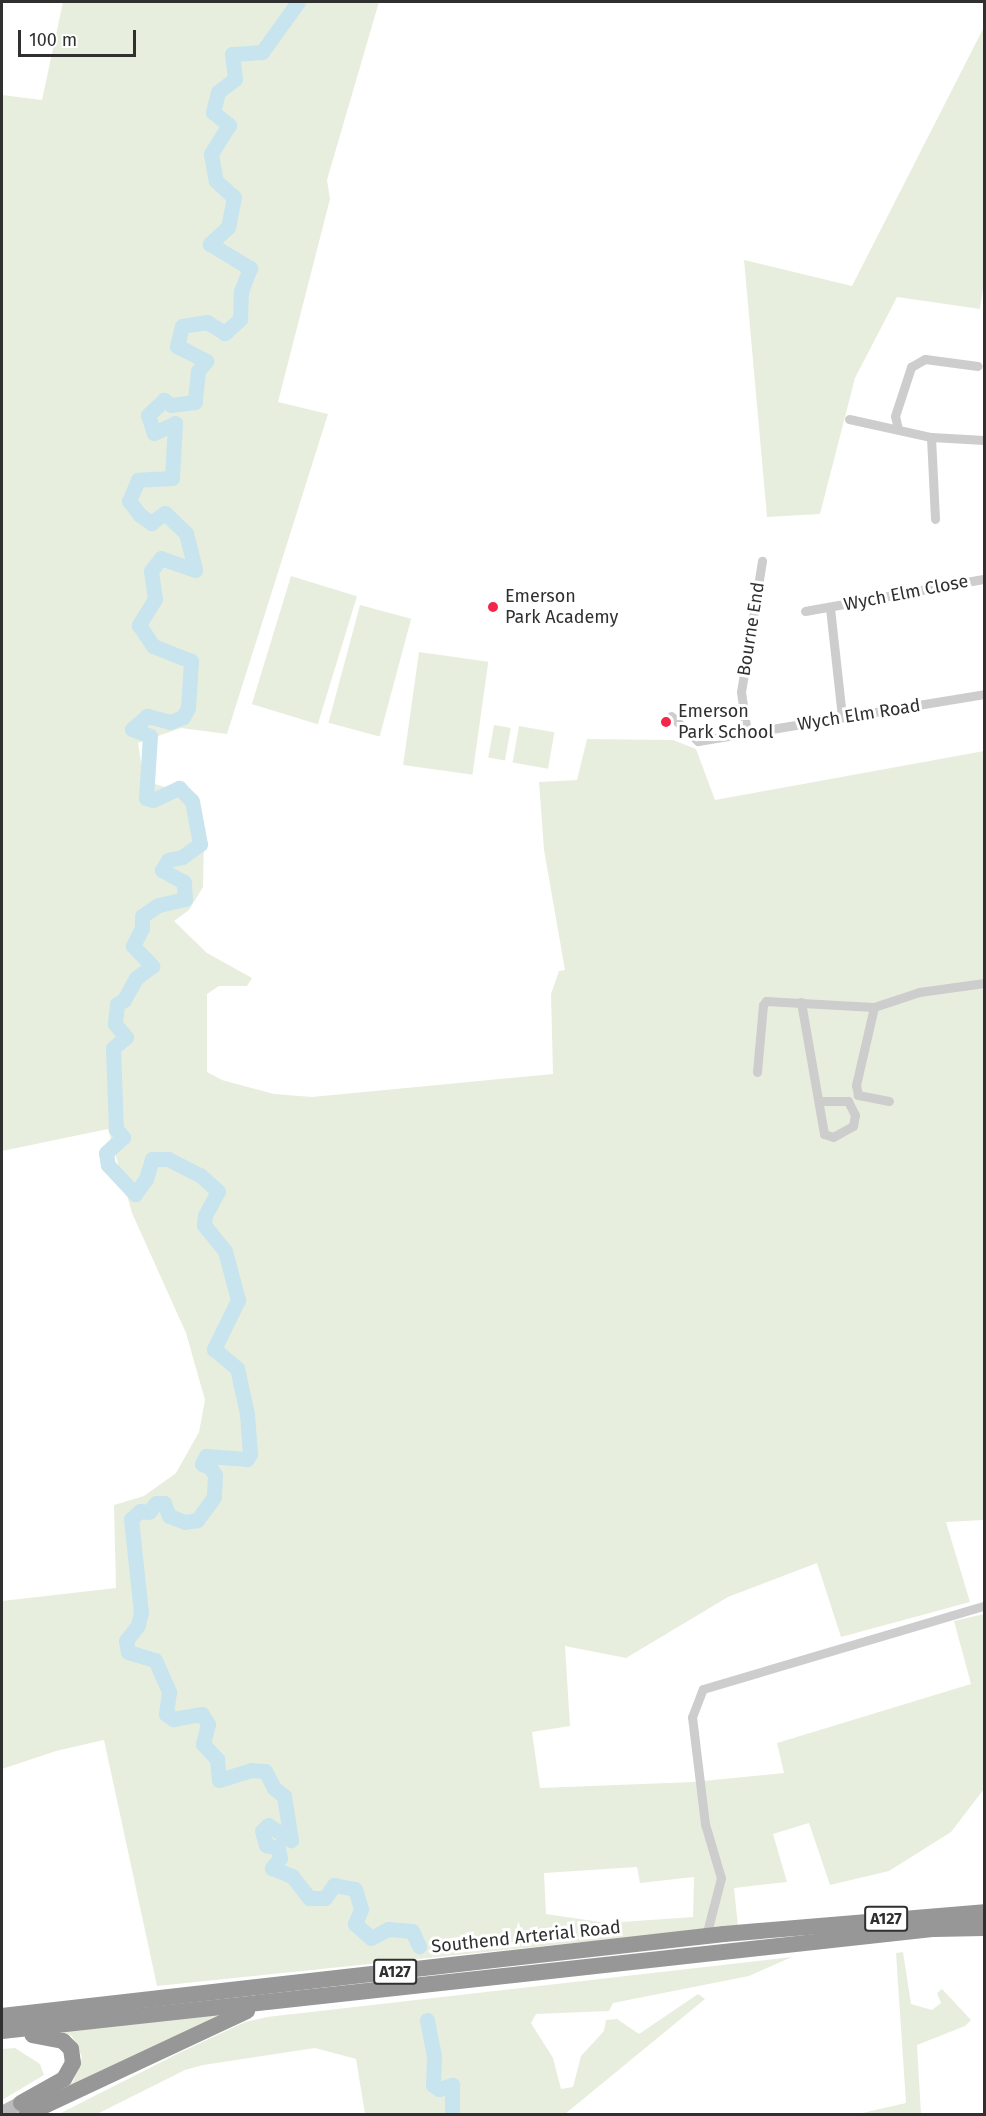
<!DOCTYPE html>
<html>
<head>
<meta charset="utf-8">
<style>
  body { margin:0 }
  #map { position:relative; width:986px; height:2116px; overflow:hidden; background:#fff; font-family:"Fira Sans",sans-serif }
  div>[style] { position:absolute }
  .green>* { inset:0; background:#e8eedd; transform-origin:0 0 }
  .river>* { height:15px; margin:-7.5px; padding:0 7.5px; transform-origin:7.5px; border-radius:7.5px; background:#c8e4ef }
  .street>* { height:9px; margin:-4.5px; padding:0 4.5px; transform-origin:4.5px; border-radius:4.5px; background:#cdcdcd }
  .secondary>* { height:14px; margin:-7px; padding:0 7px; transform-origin:7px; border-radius:7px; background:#bababa }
  .highway>* { height:16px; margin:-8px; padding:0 8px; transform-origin:8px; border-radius:8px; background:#979797 }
  .dots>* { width:16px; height:16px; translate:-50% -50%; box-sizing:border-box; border:3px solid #fff; border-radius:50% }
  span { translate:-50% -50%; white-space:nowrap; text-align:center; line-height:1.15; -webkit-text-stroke:6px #fff; paint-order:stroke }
  .shield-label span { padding:2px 4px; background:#fff; border:2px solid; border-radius:4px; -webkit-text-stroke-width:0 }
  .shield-label { font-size:16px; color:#303030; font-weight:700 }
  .street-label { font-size:18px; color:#303030 }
  .poi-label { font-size:18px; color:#303030 }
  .left { translate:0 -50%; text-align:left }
  .frame { position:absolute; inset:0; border:3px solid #303030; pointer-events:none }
  .scale { position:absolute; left:18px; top:30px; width:118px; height:27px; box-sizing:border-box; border:3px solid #303030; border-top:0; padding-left:8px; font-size:18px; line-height:21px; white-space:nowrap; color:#303030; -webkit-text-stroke:4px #fff; paint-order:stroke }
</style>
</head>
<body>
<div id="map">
  <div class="green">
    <i style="clip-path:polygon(evenodd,63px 2px,379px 2px,327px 180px,330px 199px,278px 402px,328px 414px,227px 734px,181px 728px,138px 743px,144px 781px,176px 790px,195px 809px,204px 835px,203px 887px,189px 910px,174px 921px,207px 953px,252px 978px,247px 986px,219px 986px,207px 994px,207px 1072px,222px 1080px,274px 1094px,312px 1097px,553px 1074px,551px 994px,559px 971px,565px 970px,544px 850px,539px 782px,577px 780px,587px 739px,673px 740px,696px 749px,715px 800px,984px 751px,984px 1520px,946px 1522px,970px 1602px,841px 1637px,817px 1563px,728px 1597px,626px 1658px,565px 1646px,570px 1726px,532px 1732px,540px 1788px,693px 1782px,784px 1773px,777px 1743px,971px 1684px,954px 1621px,984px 1614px,984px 1789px,951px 1832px,889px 1871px,830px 1885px,809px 1823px,773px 1834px,787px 1882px,734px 1888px,738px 1926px,157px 1986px,104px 1740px,56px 1751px,2px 1769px,2px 1601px,116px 1588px,114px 1505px,144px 1496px,176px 1473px,199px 1432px,205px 1400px,186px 1333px,132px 1213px,108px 1129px,2px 1151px,2px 95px,42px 100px,63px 2px,637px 1867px,640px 1883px,694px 1877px,693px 1917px,607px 1923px,546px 1914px,544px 1873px,637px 1867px)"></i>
    <i style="clip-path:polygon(984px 27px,984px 282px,980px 309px,897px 297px,855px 378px,820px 514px,767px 517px,744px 260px,852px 286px)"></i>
    <i style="left:291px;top:576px;width:69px;height:134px;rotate:17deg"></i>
    <i style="left:360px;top:605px;width:53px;height:122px;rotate:15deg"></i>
    <i style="left:419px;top:652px;width:70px;height:114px;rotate:8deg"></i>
    <i style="left:494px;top:725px;width:17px;height:33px;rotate:10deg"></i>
    <i style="left:519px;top:726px;width:36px;height:37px;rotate:10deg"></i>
    <i style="clip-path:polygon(903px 1952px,911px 2004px,932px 2010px,941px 2003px,937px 1993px,942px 1989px,971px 2020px,965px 2026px,917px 2045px,921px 2114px,858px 2114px,906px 2103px,896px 1953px)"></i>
    <i style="clip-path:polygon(792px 1957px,749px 1976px,613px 2003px,609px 2011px,536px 2014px,531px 2023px,553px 2058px,561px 2089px,573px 2087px,581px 2056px,604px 2031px,606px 2020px,617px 2019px,639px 2034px,698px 1994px,705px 1999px,565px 2114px,365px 2114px,356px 2059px,315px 2048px,203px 2065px,185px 2070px,97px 2114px,59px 2114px,179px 2053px,245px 2022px,267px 2017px)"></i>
    <i style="clip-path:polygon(230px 2012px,53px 2097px,73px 2082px,82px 2057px,72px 2036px,52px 2030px)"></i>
    <i style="clip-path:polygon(15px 2048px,40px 2064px,44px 2075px,2px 2100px,2px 2049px)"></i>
  </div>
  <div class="river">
    <i style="left:298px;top:2px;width:62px;rotate:125.8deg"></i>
    <i style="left:262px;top:52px;width:30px;rotate:176deg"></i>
    <i style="left:232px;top:54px;width:25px;rotate:83deg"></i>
    <i style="left:235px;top:79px;width:21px;rotate:143deg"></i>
    <i style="left:218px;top:92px;width:21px;rotate:104deg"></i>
    <i style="left:213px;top:112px;width:21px;rotate:39deg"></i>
    <i style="left:229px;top:125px;width:34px;rotate:122deg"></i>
    <i style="left:211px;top:154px;width:27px;rotate:80deg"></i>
    <i style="left:216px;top:181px;width:24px;rotate:42deg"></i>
    <i style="left:234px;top:197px;width:31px;rotate:101deg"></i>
    <i style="left:228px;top:227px;width:25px;rotate:137deg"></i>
    <i style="left:210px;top:244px;width:47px;rotate:31deg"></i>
    <i style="left:250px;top:268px;width:25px;rotate:111deg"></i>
    <i style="left:241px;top:291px;width:28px;rotate:92deg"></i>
    <i style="left:240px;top:319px;width:21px;rotate:137deg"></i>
    <i style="left:225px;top:333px;width:21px;rotate:-149deg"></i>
    <i style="left:207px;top:322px;width:25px;rotate:171deg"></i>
    <i style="left:182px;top:326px;width:21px;rotate:104deg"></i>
    <i style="left:177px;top:346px;width:33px;rotate:27deg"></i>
    <i style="left:206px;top:361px;width:13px;rotate:129deg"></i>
    <i style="left:198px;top:371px;width:31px;rotate:96deg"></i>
    <i style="left:195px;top:402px;width:24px;rotate:173deg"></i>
    <i style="left:171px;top:405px;width:9px;rotate:-144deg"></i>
    <i style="left:164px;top:400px;width:22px;rotate:137deg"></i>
    <i style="left:148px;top:415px;width:19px;rotate:72deg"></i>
    <i style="left:154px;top:433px;width:23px;rotate:-25deg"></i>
    <i style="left:175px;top:423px;width:55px;rotate:93.1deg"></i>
    <i style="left:172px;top:478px;width:34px;rotate:177deg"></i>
    <i style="left:138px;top:480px;width:23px;rotate:113deg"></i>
    <i style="left:129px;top:501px;width:18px;rotate:52deg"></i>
    <i style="left:140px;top:515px;width:14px;rotate:36deg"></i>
    <i style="left:151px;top:523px;width:17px;rotate:-36deg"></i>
    <i style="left:165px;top:513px;width:29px;rotate:44deg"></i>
    <i style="left:186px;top:533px;width:38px;rotate:76deg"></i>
    <i style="left:195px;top:570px;width:36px;rotate:-161deg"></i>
    <i style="left:161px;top:558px;width:16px;rotate:128deg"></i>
    <i style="left:151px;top:571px;width:28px;rotate:82deg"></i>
    <i style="left:155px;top:599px;width:31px;rotate:122deg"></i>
    <i style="left:139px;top:625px;width:25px;rotate:56deg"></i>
    <i style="left:153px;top:646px;width:41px;rotate:21.5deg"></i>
    <i style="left:191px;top:661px;width:47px;rotate:93.7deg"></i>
    <i style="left:188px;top:708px;width:10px;rotate:119deg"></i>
    <i style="left:183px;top:717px;width:14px;rotate:159deg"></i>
    <i style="left:170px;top:722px;width:24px;rotate:-165deg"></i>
    <i style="left:147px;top:716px;width:20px;rotate:139deg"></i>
    <i style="left:132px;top:729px;width:19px;rotate:21deg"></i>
    <i style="left:150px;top:736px;width:62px;rotate:93.7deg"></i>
    <i style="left:146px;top:798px;width:7px;rotate:16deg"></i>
    <i style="left:153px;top:800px;width:29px;rotate:-25deg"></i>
    <i style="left:179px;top:788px;width:18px;rotate:45deg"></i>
    <i style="left:192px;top:801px;width:44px;rotate:79.5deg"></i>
    <i style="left:200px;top:844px;width:22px;rotate:144deg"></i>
    <i style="left:182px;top:857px;width:14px;rotate:168deg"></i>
    <i style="left:168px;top:860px;width:12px;rotate:121deg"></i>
    <i style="left:162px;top:870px;width:25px;rotate:29deg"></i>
    <i style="left:184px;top:882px;width:17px;rotate:87deg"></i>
    <i style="left:185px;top:899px;width:28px;rotate:167deg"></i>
    <i style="left:158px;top:905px;width:19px;rotate:145deg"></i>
    <i style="left:142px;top:916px;width:12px;rotate:90deg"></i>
    <i style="left:142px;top:928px;width:20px;rotate:117deg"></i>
    <i style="left:133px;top:946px;width:28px;rotate:46deg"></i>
    <i style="left:152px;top:966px;width:20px;rotate:143deg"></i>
    <i style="left:136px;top:978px;width:25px;rotate:119deg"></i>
    <i style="left:124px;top:1000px;width:8px;rotate:150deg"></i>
    <i style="left:117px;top:1004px;width:20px;rotate:96deg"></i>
    <i style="left:115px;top:1024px;width:17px;rotate:50deg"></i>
    <i style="left:126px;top:1037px;width:17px;rotate:140deg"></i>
    <i style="left:113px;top:1048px;width:81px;rotate:87.9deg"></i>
    <i style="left:116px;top:1129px;width:11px;rotate:49deg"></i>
    <i style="left:123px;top:1137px;width:23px;rotate:137deg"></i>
    <i style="left:106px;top:1153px;width:12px;rotate:81deg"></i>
    <i style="left:108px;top:1165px;width:40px;rotate:47deg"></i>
    <i style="left:135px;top:1194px;width:19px;rotate:-54deg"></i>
    <i style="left:146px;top:1179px;width:21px;rotate:-73deg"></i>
    <i style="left:152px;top:1159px;width:16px"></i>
    <i style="left:168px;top:1159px;width:36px;rotate:27deg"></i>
    <i style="left:200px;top:1175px;width:24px;rotate:42deg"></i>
    <i style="left:218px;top:1191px;width:27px;rotate:118deg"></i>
    <i style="left:205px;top:1215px;width:10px;rotate:96deg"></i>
    <i style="left:204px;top:1225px;width:33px;rotate:51deg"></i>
    <i style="left:225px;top:1251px;width:51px;rotate:75.1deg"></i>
    <i style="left:238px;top:1300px;width:55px;rotate:116.1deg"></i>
    <i style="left:214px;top:1349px;width:30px;rotate:40deg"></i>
    <i style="left:237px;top:1368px;width:47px;rotate:77.7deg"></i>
    <i style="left:247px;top:1414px;width:40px;rotate:85.7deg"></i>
    <i style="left:250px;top:1454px;width:6px;rotate:121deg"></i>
    <i style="left:247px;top:1459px;width:41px;rotate:-175.8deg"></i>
    <i style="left:206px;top:1456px;width:9px;rotate:117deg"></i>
    <i style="left:202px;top:1464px;width:9px;rotate:21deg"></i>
    <i style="left:210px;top:1467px;width:9px;rotate:58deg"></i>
    <i style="left:215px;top:1475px;width:22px;rotate:93deg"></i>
    <i style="left:214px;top:1497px;width:29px;rotate:126deg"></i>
    <i style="left:197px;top:1520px;width:12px;rotate:171deg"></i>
    <i style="left:185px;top:1522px;width:17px;rotate:-159deg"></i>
    <i style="left:169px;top:1516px;width:14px;rotate:-111deg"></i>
    <i style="left:164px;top:1503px;width:8px;rotate:180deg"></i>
    <i style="left:156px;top:1503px;width:11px;rotate:128deg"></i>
    <i style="left:149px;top:1512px;width:9px;rotate:-174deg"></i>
    <i style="left:140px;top:1511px;width:12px;rotate:138deg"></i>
    <i style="left:131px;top:1519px;width:94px;rotate:83.9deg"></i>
    <i style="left:141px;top:1612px;width:13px;rotate:103deg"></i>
    <i style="left:138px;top:1625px;width:20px;rotate:127deg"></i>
    <i style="left:126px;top:1641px;width:11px;rotate:80deg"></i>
    <i style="left:128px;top:1652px;width:28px;rotate:17deg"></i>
    <i style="left:155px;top:1660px;width:35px;rotate:66deg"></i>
    <i style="left:169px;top:1692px;width:22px;rotate:98deg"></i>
    <i style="left:166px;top:1714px;width:9px;rotate:36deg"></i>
    <i style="left:173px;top:1719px;width:29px;rotate:-10deg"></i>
    <i style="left:202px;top:1714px;width:12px;rotate:59deg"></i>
    <i style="left:208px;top:1724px;width:21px;rotate:104deg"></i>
    <i style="left:203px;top:1744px;width:21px;rotate:47deg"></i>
    <i style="left:217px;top:1759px;width:21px;rotate:85deg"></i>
    <i style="left:219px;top:1780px;width:34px;rotate:-17deg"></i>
    <i style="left:251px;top:1770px;width:14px;rotate:4deg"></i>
    <i style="left:265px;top:1771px;width:19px;rotate:62deg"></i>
    <i style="left:274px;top:1788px;width:13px;rotate:39deg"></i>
    <i style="left:284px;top:1796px;width:45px;rotate:81deg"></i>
    <i style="left:291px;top:1840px;width:27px;rotate:-147deg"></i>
    <i style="left:268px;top:1825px;width:8px;rotate:135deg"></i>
    <i style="left:262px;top:1831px;width:15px;rotate:74deg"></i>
    <i style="left:266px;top:1845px;width:12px;rotate:14deg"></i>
    <i style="left:278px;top:1848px;width:10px;rotate:79deg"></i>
    <i style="left:280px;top:1858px;width:13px;rotate:129deg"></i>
    <i style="left:272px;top:1868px;width:22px;rotate:22deg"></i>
    <i style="left:292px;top:1876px;width:28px;rotate:52deg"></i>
    <i style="left:309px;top:1898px;width:16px"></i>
    <i style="left:325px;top:1898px;width:16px;rotate:-55deg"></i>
    <i style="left:334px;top:1885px;width:21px;rotate:11deg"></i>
    <i style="left:355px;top:1889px;width:21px;rotate:73deg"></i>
    <i style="left:361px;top:1909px;width:16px;rotate:112deg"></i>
    <i style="left:355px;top:1924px;width:21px;rotate:41deg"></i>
    <i style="left:371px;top:1938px;width:19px;rotate:-28deg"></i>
    <i style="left:388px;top:1929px;width:24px;rotate:5deg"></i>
    <i style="left:412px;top:1931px;width:17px;rotate:65deg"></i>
    <i style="left:427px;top:2020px;width:38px;rotate:79deg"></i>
    <i style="left:434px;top:2057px;width:28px;rotate:92deg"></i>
    <i style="left:433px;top:2085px;width:7px;rotate:34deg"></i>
    <i style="left:439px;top:2089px;width:14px;rotate:-17deg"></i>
    <i style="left:452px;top:2085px;width:29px;rotate:90deg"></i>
  </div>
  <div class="street">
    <i style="left:849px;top:419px;width:84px;rotate:12.4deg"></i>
    <i style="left:931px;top:437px;width:53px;rotate:3.2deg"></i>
    <i style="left:898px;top:429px;width:13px;rotate:-103deg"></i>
    <i style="left:895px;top:416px;width:52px;rotate:-71.9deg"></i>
    <i style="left:911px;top:367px;width:16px;rotate:-30deg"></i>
    <i style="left:925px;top:359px;width:53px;rotate:7.5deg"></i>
    <i style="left:931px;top:437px;width:82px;rotate:87.2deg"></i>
    <i style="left:830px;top:608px;width:110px;rotate:83.7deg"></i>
    <i style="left:805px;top:611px;width:181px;rotate:-10.2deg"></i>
    <i style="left:671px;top:716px;width:37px;rotate:43deg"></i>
    <i style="left:698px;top:741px;width:290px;rotate:-9.3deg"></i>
    <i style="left:747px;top:733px;width:41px;rotate:-98.3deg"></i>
    <i style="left:741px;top:692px;width:133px;rotate:-80.9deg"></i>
    <i style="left:801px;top:1002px;width:134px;rotate:80.1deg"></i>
    <i style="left:824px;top:1134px;width:9px;rotate:18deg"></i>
    <i style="left:833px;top:1137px;width:23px;rotate:-29deg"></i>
    <i style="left:853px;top:1126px;width:11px;rotate:-80deg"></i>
    <i style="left:855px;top:1115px;width:16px;rotate:-117deg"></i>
    <i style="left:848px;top:1101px;width:29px;rotate:180deg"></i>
    <i style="left:757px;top:1072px;width:67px;rotate:-84.9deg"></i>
    <i style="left:763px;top:1005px;width:5px;rotate:-53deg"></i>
    <i style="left:766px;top:1001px;width:108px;rotate:3.2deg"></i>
    <i style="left:889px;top:1101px;width:32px;rotate:-169deg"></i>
    <i style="left:858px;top:1095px;width:10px;rotate:-101deg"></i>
    <i style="left:856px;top:1085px;width:80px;rotate:-77deg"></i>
    <i style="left:874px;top:1007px;width:47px;rotate:-18.4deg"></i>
    <i style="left:919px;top:992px;width:66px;rotate:-7.9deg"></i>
    <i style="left:706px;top:1936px;width:60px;rotate:-75.5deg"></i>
    <i style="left:721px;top:1878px;width:56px;rotate:-106.5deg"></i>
    <i style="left:705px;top:1824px;width:92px;rotate:-96.9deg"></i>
    <i style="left:694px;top:1733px;width:16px;rotate:-97deg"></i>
    <i style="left:692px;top:1717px;width:30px;rotate:-69deg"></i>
    <i style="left:703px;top:1689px;width:293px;rotate:-16.5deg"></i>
  </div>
  <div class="secondary">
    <i style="left:2px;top:2113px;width:21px;rotate:-28deg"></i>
    <i style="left:21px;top:2103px;width:9px;rotate:63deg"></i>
  </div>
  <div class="highway">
    <i style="left:2px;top:2016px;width:727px;rotate:-6.48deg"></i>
    <i style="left:724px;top:1934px;width:261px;rotate:-4.8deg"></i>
    <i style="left:2px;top:2031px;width:938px;rotate:-6.25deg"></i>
    <i style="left:934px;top:1929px;width:50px;rotate:-1.1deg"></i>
    <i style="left:21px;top:2103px;width:49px;rotate:-29.2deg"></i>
    <i style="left:64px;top:2079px;width:18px;rotate:-61deg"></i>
    <i style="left:73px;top:2063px;width:14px;rotate:-98deg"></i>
    <i style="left:71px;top:2049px;width:11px;rotate:-135deg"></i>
    <i style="left:63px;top:2041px;width:31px;rotate:-169deg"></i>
    <i style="left:27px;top:2114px;width:243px;rotate:-25.1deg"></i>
  </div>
  <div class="dots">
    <i style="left:493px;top:607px;background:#f3274a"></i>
    <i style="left:666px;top:722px;background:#f3274a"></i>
  </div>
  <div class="shield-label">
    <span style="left:886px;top:1919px">A127</span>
    <span style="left:395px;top:1972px">A127</span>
  </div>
  <div class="street-label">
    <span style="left:906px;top:593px;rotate:-11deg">Wych Elm Close</span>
    <span style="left:751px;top:629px;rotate:-81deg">Bourne End</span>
    <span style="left:859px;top:715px;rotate:-9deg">Wych Elm Road</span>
    <span style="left:526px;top:1937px;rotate:-6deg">Southend Arterial Road</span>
  </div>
  <div class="poi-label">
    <span class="left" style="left:505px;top:607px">Emerson<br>Park Academy</span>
    <span class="left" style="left:678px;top:722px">Emerson<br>Park School</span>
  </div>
  <div class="frame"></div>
  <div class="scale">100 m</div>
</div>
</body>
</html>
